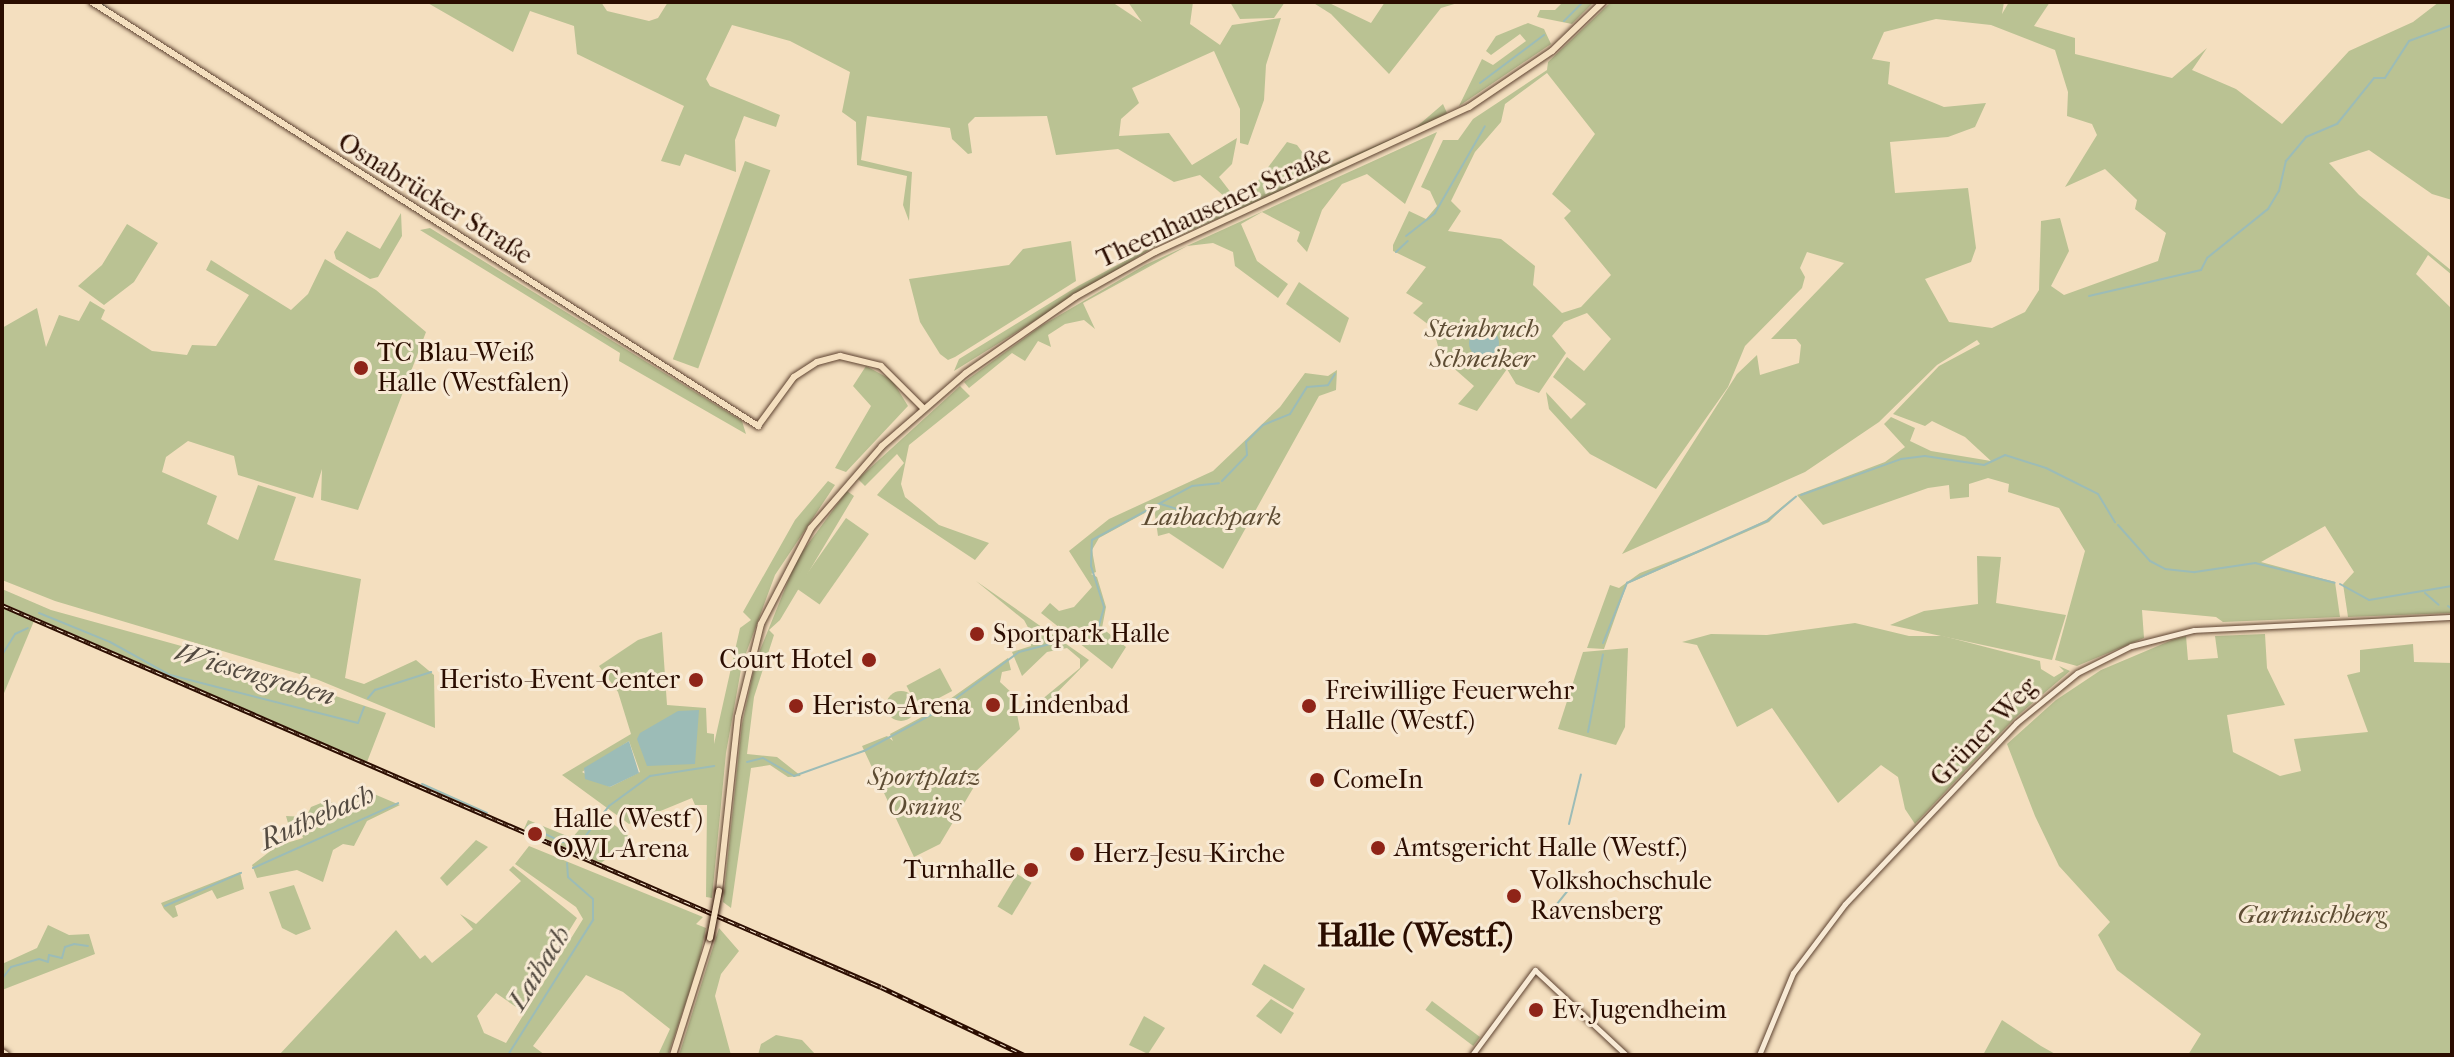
<!DOCTYPE html>
<html>
<head>
<meta charset="utf-8">
<style>
  body { margin:0 }
  #map { position:relative; width:2454px; height:1057px; overflow:hidden; background:#f4dfbf; font-family:"IM FELL French Canon",serif }
  div>[style] { position:absolute }
  .green>* { inset:0; background:#bac293; transform-origin:0 0 }
  .round { border-radius:50% }
  .water>* { inset:0; background:#9cbcb7 }
  .stream>* { height:2px; margin:-1px; padding:0 1px; transform-origin:1px; border-radius:1px; background:#9cbcb7 }
  .roads { filter:drop-shadow(0 0 2px #5d4230) drop-shadow(0 0 2px #5d4230) }
  .minor>* { height:5px; margin:-2.5px; padding:0 2.5px; transform-origin:2.5px; border-radius:2.5px; background:#f8ead5 }
  .major>* { height:6px; margin:-3px; padding:0 3px; transform-origin:3px; border-radius:3px; background:#f4dfbf }
  .highway>* { height:8px; margin:-4px; padding:0 4px; transform-origin:4px; border-radius:4px; background:#f4dfbf }
  .rail>* { height:5px; margin-top:-2.5px; transform-origin:0; background:repeating-linear-gradient(90deg,#f8ead5 0 6px,#2b0d00 0 12px); box-sizing:border-box; border-block:2px solid #2b0d00 }
  .bridges { filter:drop-shadow(0 0 2px #2b0d00) drop-shadow(0 0 2px #2b0d00) }
  .major-bridge>* { height:6px; margin:-3px; padding:0 3px; transform-origin:3px; border-radius:3px; background:#f4dfbf }
  .dots>* { width:22px; height:22px; translate:-50% -50%; box-sizing:border-box; border:4px solid #f8ead5; border-radius:50% }
  span { translate:-50% -50%; white-space:nowrap; text-align:center; line-height:1.15; -webkit-text-stroke:6px #f8ead5; paint-order:stroke }
  .street-label { font-size:26px; color:#2b0d00 }
  .park-label { font-size:26px; color:#5d4c33; font-style:italic }
  .poi-label { font-size:26px; color:#2b0d00 }
  .left { translate:0 -50%; text-align:left }
  .right { translate:-100% -50%; text-align:right }
  .water-label { font-size:28px; color:#534a40; font-style:italic }
  .district-label { font-size:34px; color:#2b0d00; font-weight:700 }
  .frame { position:absolute; inset:0; border:4px solid #2b0d00; pointer-events:none }
</style>
</head>
<body>
<div id="map">
  <div class="green">
    <i style="clip-path:polygon(426px 2px,601px 2px,607px 11px,649px 21px,658px 18px,668px 2px,1112px 2px,1142px 22px,1128px 2px,1193px 2px,1190px 24px,1220px 45px,1232px 25px,1281px 18px,1266px 65px,1264px 100px,1248px 145px,1240px 143px,1240px 109px,1214px 51px,1132px 88px,1139px 103px,1121px 119px,1119px 136px,1169px 133px,1192px 165px,1237px 138px,1232px 164px,1219px 177px,1232px 194px,1226px 198px,1200px 175px,1174px 182px,1118px 149px,1056px 155px,1047px 116px,975px 117px,968px 124px,972px 153px,968px 154px,952px 139px,950px 128px,867px 116px,861px 160px,912px 172px,909px 221px,903px 205px,907px 176px,857px 165px,856px 122px,842px 112px,850px 72px,790px 41px,732px 25px,706px 79px,710px 86px,780px 115px,776px 127px,744px 116px,735px 140px,736px 172px,685px 154px,680px 166px,661px 161px,684px 106px,577px 54px,574px 26px,530px 11px,513px 52px)"></i>
    <i style="clip-path:polygon(1230px 2px,1285px 2px,1274px 18px,1240px 19px)"></i>
    <i style="clip-path:polygon(1312px 2px,1327px 2px,1371px 23px,1385px 2px,1461px 2px,1441px 8px,1389px 74px,1331px 14px)"></i>
    <i style="clip-path:polygon(1563px 2px,1594px 2px,1572px 24px,1537px 17px,1540px 10px,1555px 10px)"></i>
    <i style="clip-path:polygon(evenodd,1611px 2px,2004px 2px,2002px 14px,2009px 2px,2050px 2px,2034px 26px,2075px 38px,2075px 54px,2172px 78px,2207px 48px,2192px 70px,2236px 89px,2282px 124px,2349px 51px,2413px 22px,2439px 2px,2452px 2px,2452px 200px,2432px 194px,2369px 150px,2329px 163px,2359px 195px,2452px 271px,2452px 275px,2428px 255px,2416px 274px,2452px 309px,2452px 613px,2348px 617px,2343px 584px,2354px 572px,2325px 526px,2261px 562px,2335px 582px,2340px 617px,2223px 622px,2216px 617px,2142px 610px,2144px 638px,2077px 666px,2055px 660px,2085px 551px,2059px 508px,2008px 492px,2009px 484px,1988px 478px,1969px 484px,1969px 497px,1950px 499px,1949px 485px,1928px 488px,1823px 525px,1797px 495px,1885px 462px,1905px 447px,1884px 424px,1891px 417px,1915px 428px,1910px 441px,1931px 451px,1991px 461px,1965px 437px,1932px 421px,1925px 426px,1893px 414px,1939px 366px,1980px 344px,1977px 340px,1937px 365px,1879px 422px,1805px 472px,1622px 554px,1737px 374px,1757px 355px,1760px 375px,1799px 363px,1801px 345px,1796px 339px,1771px 339px,1844px 263px,1807px 252px,1800px 268px,1805px 277px,1802px 288px,1745px 346px,1728px 387px,1656px 489px,1590px 454px,1549px 409px,1546px 392px,1571px 419px,1586px 404px,1553px 377px,1567px 357px,1584px 371px,1611px 339px,1587px 313px,1564px 322px,1552px 336px,1566px 353px,1539px 393px,1516px 384px,1507px 369px,1477px 411px,1458px 404px,1474px 386px,1441px 357px,1433px 328px,1413px 313px,1423px 303px,1406px 293px,1426px 267px,1393px 251px,1393px 245px,1409px 211px,1426px 219px,1437px 206px,1430px 191px,1421px 187px,1443px 140px,1458px 140px,1473px 119px,1547px 70px,1548px 62px,1611px 2px,1936px 19px,1991px 25px,2055px 50px,2068px 92px,2067px 116px,2092px 124px,2097px 135px,2065px 187px,2105px 169px,2137px 200px,2135px 209px,2166px 233px,2158px 261px,2064px 295px,2051px 286px,2069px 251px,2060px 218px,2041px 221px,2039px 290px,2025px 312px,1992px 328px,1949px 322px,1925px 279px,1971px 262px,1976px 248px,1968px 188px,1895px 193px,1890px 142px,1948px 137px,1975px 127px,1986px 103px,1944px 107px,1888px 84px,1890px 62px,1872px 59px,1884px 32px,1936px 19px,1611px 2px,1547px 73px,1595px 134px,1552px 194px,1571px 211px,1564px 218px,1611px 275px,1581px 307px,1562px 313px,1533px 285px,1535px 266px,1501px 239px,1448px 231px,1461px 211px,1451px 201px,1475px 152px,1501px 122px,1505px 104px,1547px 73px)"></i>
    <i style="clip-path:polygon(1528px 23px,1544px 29px,1551px 44px,1459px 106px,1482px 59px,1493px 65px,1526px 41px,1520px 34px,1491px 55px,1486px 51px,1496px 36px)"></i>
    <i style="clip-path:polygon(1443px 104px,1447px 113px,1411px 133px,1154px 247px,954px 371px,959px 359px,1078px 286px,1153px 246px,1240px 205px,1287px 142px,1297px 145px,1312px 165px,1324px 168px,1414px 129px)"></i>
    <i style="clip-path:polygon(1437px 132px,1405px 204px,1367px 174px,1342px 184px,1322px 210px,1307px 252px,1297px 241px,1300px 232px,1262px 212px,1241px 224px,1257px 261px,1288px 284px,1278px 298px,1235px 266px,1233px 252px,1213px 243px,1187px 246px,1083px 303px,1095px 329px,1084px 320px,1065px 324px,1048px 335px,1051px 347px,1038px 341px,1025px 361px,1012px 353px,969px 388px,964px 382px,1041px 326px,1145px 265px)"></i>
    <i style="left:745px;top:161px;width:27px;height:211px;rotate:20deg"></i>
    <i style="clip-path:polygon(401px 213px,402px 236px,378px 277px,370px 279px,336px 259px,334px 252px,347px 231px,380px 249px)"></i>
    <i style="clip-path:polygon(127px 224px,158px 243px,134px 282px,104px 305px,78px 286px,102px 265px)"></i>
    <i style="clip-path:polygon(430px 228px,742px 421px,746px 434px,619px 361px,620px 353px,420px 230px)"></i>
    <i style="clip-path:polygon(1071px 241px,1076px 281px,955px 357px,948px 360px,940px 354px,920px 322px,909px 279px,1009px 265px,1023px 249px)"></i>
    <i style="clip-path:polygon(325px 259px,376px 290px,426px 332px,358px 510px,321px 500px,322px 469px,313px 498px,238px 475px,234px 456px,188px 441px,166px 457px,162px 472px,217px 496px,207px 524px,238px 540px,258px 485px,296px 497px,274px 560px,361px 579px,345px 678px,364px 684px,416px 660px,434px 675px,435px 728px,316px 679px,55px 601px,2px 580px,2px 328px,37px 308px,46px 347px,59px 315px,79px 321px,90px 301px,105px 310px,101px 319px,152px 351px,187px 355px,192px 345px,216px 346px,249px 295px,206px 270px,211px 260px,291px 310px,308px 294px)"></i>
    <i style="clip-path:polygon(1299px 282px,1349px 318px,1340px 343px,1286px 304px)"></i>
    <i style="clip-path:polygon(866px 366px,892px 380px,908px 406px,846px 472px,835px 468px,871px 406px,853px 386px)"></i>
    <i style="clip-path:polygon(1337px 370px,1336px 390px,1319px 396px,1223px 569px,1169px 533px,1158px 536px,1154px 508px,1099px 538px,1092px 550px,1096px 572px,1091px 574px,1097px 577px,1106px 607px,1102px 628px,1126px 647px,1112px 669px,1041px 613px,1050px 603px,1059px 611px,1074px 607px,1092px 587px,1069px 551px,1109px 519px,1213px 471px,1280px 407px,1305px 373px,1328px 376px)"></i>
    <i style="clip-path:polygon(960px 386px,970px 396px,909px 445px,901px 484px,905px 497px,939px 525px,989px 543px,975px 560px,877px 495px,904px 463px,897px 454px,865px 486px,858px 479px)"></i>
    <i style="clip-path:polygon(evenodd,828px 481px,835px 485px,775px 575px,742px 664px,726px 753px,712px 898px,706px 897px,707px 805px,695px 805px,692px 798px,629px 824px,562px 775px,631px 734px,618px 692px,599px 666px,638px 640px,662px 632px,667px 705px,706px 708px,707px 733px,714px 734px,714px 744px,740px 628px,751px 620px,743px 612px,795px 520px,828px 481px,629px 741px,640px 772px,610px 787px,582px 772px,629px 741px)"></i>
    <i style="clip-path:polygon(847px 491px,854px 496px,780px 620px,769px 630px,774px 635px,754px 697px,747px 754px,777px 757px,801px 776px,788px 777px,770px 765px,751px 768px,731px 908px,723px 902px,742px 724px,756px 660px,797px 559px)"></i>
    <i style="clip-path:polygon(1795px 496px,1769px 522px,1627px 584px,1604px 649px,1587px 648px,1610px 585px,1619px 588px,1640px 573px,1720px 542px,1766px 520px)"></i>
    <i style="left:846px;top:518px;width:28px;height:86px;rotate:35deg"></i>
    <i style="clip-path:polygon(1977px 556px,2001px 557px,1996px 603px,2066px 615px,2052px 660px,1890px 625px,1924px 611px,1978px 604px)"></i>
    <i style="clip-path:polygon(976px 581px,1089px 660px,1034px 716px,1029px 710px,1080px 668px,1080px 659px,1067px 648px,1047px 652px,1022px 676px,1012px 652px,1031px 646px,1030px 631px,1024px 620px)"></i>
    <i style="clip-path:polygon(2px 589px,51px 610px,214px 655px,386px 713px,367px 762px,2px 603px)"></i>
    <i style="clip-path:polygon(2px 607px,34px 621px,2px 698px)"></i>
    <i style="clip-path:polygon(1855px 623px,1909px 636px,1943px 636px,2040px 661px,2041px 669px,2054px 677px,2064px 671px,2059px 666px,2070px 671px,2014px 719px,1915px 824px,1905px 809px,1898px 777px,1881px 765px,1838px 803px,1772px 708px,1737px 727px,1697px 645px,1682px 642px,1711px 634px,1767px 635px)"></i>
    <i style="clip-path:polygon(2265px 634px,2267px 668px,2285px 705px,2227px 715px,2233px 752px,2280px 776px,2301px 771px,2294px 739px,2368px 732px,2347px 675px,2360px 672px,2360px 650px,2413px 644px,2414px 662px,2452px 663px,2452px 1055px,2188px 1055px,2201px 1034px,2117px 970px,2098px 935px,2110px 922px,2059px 866px,2035px 816px,2007px 744px,2056px 700px,2101px 670px,2172px 640px,2186px 636px,2188px 660px,2218px 658px,2215px 636px)"></i>
    <i style="clip-path:polygon(1628px 648px,1625px 727px,1616px 745px,1558px 729px,1583px 652px)"></i>
    <i style="clip-path:polygon(1008px 658px,1011px 670px,1002px 672px,1000px 682px,1013px 694px,1020px 729px,972px 775px,978px 780px,940px 844px,914px 857px,862px 746px,887px 736px,893px 741px,890px 734px,933px 711px)"></i>
    <i style="left:940px;top:668px;width:26px;height:38px;rotate:62deg"></i>
    <i class="round" style="left:886px;top:691px;width:30px;height:30px"></i>
    <i style="clip-path:polygon(374px 794px,400px 805px,367px 821px,354px 846px,343px 844px,333px 850px,323px 882px,297px 870px,257px 878px,252px 865px,277px 846px,303px 838px,299px 826px,290px 830px,286px 816px,306px 817px,311px 807px,326px 801px,346px 806px)"></i>
    <i style="clip-path:polygon(596px 810px,632px 839px,601px 863px,524px 829px,528px 820px,572px 838px)"></i>
    <i style="clip-path:polygon(476px 840px,488px 847px,447px 886px,440px 878px)"></i>
    <i style="clip-path:polygon(529px 846px,703px 917px,696px 924px,706px 928px,698px 966px,668px 1055px,658px 1055px,670px 1029px,623px 992px,586px 975px,533px 1046px,545px 1055px,279px 1055px,396px 930px,420px 959px,425px 955px,432px 963px,473px 929px,460px 914px,476px 924px,521px 881px,509px 870px,513px 866px,577px 918px,525px 1002px,516px 1007px,496px 993px,477px 1016px,484px 1033px,506px 1043px,583px 919px,576px 907px,515px 864px)"></i>
    <i style="clip-path:polygon(240px 872px,244px 889px,217px 899px,212px 890px,175px 906px,178px 916px,173px 918px,164px 909px,161px 903px)"></i>
    <i style="left:1017px;top:874px;width:17px;height:38px;rotate:31deg"></i>
    <i style="clip-path:polygon(294px 885px,311px 929px,296px 935px,282px 928px,269px 892px)"></i>
    <i style="clip-path:polygon(48px 925px,69px 935px,89px 934px,95px 954px,2px 990px,2px 964px,37px 948px)"></i>
    <i style="clip-path:polygon(719px 928px,739px 951px,721px 974px,715px 996px,731px 1055px,679px 1055px)"></i>
    <i style="left:1264px;top:964px;width:48px;height:24px;rotate:31deg"></i>
    <i style="clip-path:polygon(1271px 999px,1294px 1013px,1281px 1034px,1256px 1016px)"></i>
    <i style="left:1432px;top:1001px;width:60px;height:11px;rotate:37deg"></i>
    <i style="clip-path:polygon(1144px 1016px,1165px 1028px,1148px 1054px,1129px 1045px)"></i>
    <i style="clip-path:polygon(2002px 1020px,2041px 1046px,2057px 1055px,1983px 1055px)"></i>
    <i style="clip-path:polygon(776px 1035px,802px 1040px,816px 1055px,758px 1055px,761px 1044px)"></i>
  </div>
  <div class="water">
    <i class="round" style="left:1469px;top:328px;width:30px;height:30px"></i>
    <i style="clip-path:polygon(699px 710px,695px 764px,647px 766px,637px 739px,640px 733px,678px 711px)"></i>
    <i style="clip-path:polygon(629px 741px,639px 773px,610px 787px,585px 779px,584px 768px)"></i>
  </div>
  <div class="stream">
    <i style="left:99px;top:2px;width:11px;rotate:38deg"></i>
    <i style="left:1564px;top:21px;width:27px;rotate:-45deg"></i>
    <i style="left:1480px;top:83px;width:80px;rotate:-36.9deg"></i>
    <i style="left:1406px;top:236px;width:37px;rotate:-38deg"></i>
    <i style="left:1435px;top:213px;width:100px;rotate:-60.1deg"></i>
    <i style="left:1396px;top:252px;width:16px;rotate:-43deg"></i>
    <i style="left:2089px;top:296px;width:115px;rotate:-13.1deg"></i>
    <i style="left:2201px;top:270px;width:13px;rotate:-63deg"></i>
    <i style="left:2207px;top:258px;width:78px;rotate:-38.8deg"></i>
    <i style="left:2268px;top:209px;width:21px;rotate:-59deg"></i>
    <i style="left:2279px;top:191px;width:31px;rotate:-77deg"></i>
    <i style="left:2286px;top:161px;width:31px;rotate:-50deg"></i>
    <i style="left:2306px;top:137px;width:34px;rotate:-23deg"></i>
    <i style="left:2337px;top:124px;width:59px;rotate:-51.2deg"></i>
    <i style="left:2374px;top:78px;width:11px"></i>
    <i style="left:2385px;top:78px;width:44px;rotate:-57deg"></i>
    <i style="left:2409px;top:41px;width:46px;rotate:-20.4deg"></i>
    <i style="left:1222px;top:481px;width:36px;rotate:-46deg"></i>
    <i style="left:1247px;top:455px;width:13px;rotate:-94deg"></i>
    <i style="left:1246px;top:442px;width:24px;rotate:-45deg"></i>
    <i style="left:1263px;top:425px;width:29px;rotate:-22deg"></i>
    <i style="left:1290px;top:414px;width:32px;rotate:-58deg"></i>
    <i style="left:1307px;top:387px;width:21px;rotate:-5deg"></i>
    <i style="left:1328px;top:385px;width:13px;rotate:-58deg"></i>
    <i style="left:1801px;top:495px;width:106px;rotate:-19.8deg"></i>
    <i style="left:1901px;top:459px;width:24px;rotate:-7deg"></i>
    <i style="left:1925px;top:456px;width:60px;rotate:8.7deg"></i>
    <i style="left:1984px;top:465px;width:23px;rotate:-25deg"></i>
    <i style="left:2005px;top:455px;width:43px;rotate:17.6deg"></i>
    <i style="left:2046px;top:468px;width:58px;rotate:26.6deg"></i>
    <i style="left:2098px;top:494px;width:33px;rotate:59deg"></i>
    <i style="left:1161px;top:504px;width:50px;rotate:17.4deg"></i>
    <i style="left:2118px;top:525px;width:48px;rotate:48.4deg"></i>
    <i style="left:2150px;top:561px;width:17px;rotate:28deg"></i>
    <i style="left:2165px;top:569px;width:30px;rotate:6deg"></i>
    <i style="left:2195px;top:572px;width:61px;rotate:-8.5deg"></i>
    <i style="left:2255px;top:563px;width:82px;rotate:14deg"></i>
    <i style="left:2340px;top:584px;width:33px;rotate:29deg"></i>
    <i style="left:2369px;top:600px;width:84px;rotate:-9.6deg"></i>
    <i style="left:2425px;top:593px;width:18px;rotate:41deg"></i>
    <i style="left:2448px;top:606px;width:5px;rotate:37deg"></i>
    <i style="left:39px;top:613px;width:77px;rotate:22.2deg"></i>
    <i style="left:110px;top:642px;width:68px;rotate:28.8deg"></i>
    <i style="left:170px;top:675px;width:194px;rotate:14.3deg"></i>
    <i style="left:358px;top:723px;width:17px;rotate:-69deg"></i>
    <i style="left:1603px;top:643px;width:65px;rotate:-68.2deg"></i>
    <i style="left:1627px;top:583px;width:153px;rotate:-23.9deg"></i>
    <i style="left:1767px;top:521px;width:38px;rotate:-40deg"></i>
    <i style="left:2px;top:655px;width:25px;rotate:-58deg"></i>
    <i style="left:15px;top:634px;width:14px;rotate:-25deg"></i>
    <i style="left:368px;top:698px;width:11px;rotate:-49deg"></i>
    <i style="left:375px;top:690px;width:59px;rotate:-17.8deg"></i>
    <i style="left:1588px;top:732px;width:79px;rotate:-79.1deg"></i>
    <i style="left:747px;top:762px;width:16px;rotate:-14deg"></i>
    <i style="left:763px;top:758px;width:36px;rotate:30deg"></i>
    <i style="left:794px;top:776px;width:74px;rotate:-19.7deg"></i>
    <i style="left:864px;top:751px;width:86px;rotate:-28.3deg"></i>
    <i style="left:940px;top:710px;width:98px;rotate:-36.3deg"></i>
    <i style="left:1019px;top:652px;width:81px;rotate:-14.4deg"></i>
    <i style="left:1097px;top:632px;width:26px;rotate:-74deg"></i>
    <i style="left:1104px;top:607px;width:43px;rotate:-107.6deg"></i>
    <i style="left:1091px;top:566px;width:26px;rotate:-88deg"></i>
    <i style="left:1092px;top:540px;width:114px;rotate:-28.4deg"></i>
    <i style="left:1192px;top:486px;width:27px;rotate:-6deg"></i>
    <i style="left:422px;top:784px;width:71px;rotate:24deg"></i>
    <i style="left:1569px;top:824px;width:51px;rotate:-76.5deg"></i>
    <i style="left:528px;top:826px;width:38px;rotate:25deg"></i>
    <i style="left:563px;top:842px;width:17px;rotate:-13deg"></i>
    <i style="left:569px;top:857px;width:65px;rotate:-51.9deg"></i>
    <i style="left:609px;top:806px;width:51px;rotate:-36.2deg"></i>
    <i style="left:650px;top:776px;width:65px;rotate:-8.9deg"></i>
    <i style="left:253px;top:868px;width:159px;rotate:-24.1deg"></i>
    <i style="left:1557px;top:904px;width:28px;rotate:-51deg"></i>
    <i style="left:165px;top:906px;width:83px;rotate:-23.5deg"></i>
    <i style="left:2px;top:979px;width:15px;rotate:-53deg"></i>
    <i style="left:11px;top:967px;width:29px;rotate:-16deg"></i>
    <i style="left:39px;top:959px;width:9px;rotate:18deg"></i>
    <i style="left:48px;top:962px;width:7px;rotate:-82deg"></i>
    <i style="left:49px;top:955px;width:13px;rotate:13deg"></i>
    <i style="left:62px;top:958px;width:11px;rotate:-75deg"></i>
    <i style="left:65px;top:947px;width:9px;rotate:-18deg"></i>
    <i style="left:74px;top:944px;width:14px;rotate:8deg"></i>
    <i style="left:508px;top:1055px;width:160px;rotate:-57.8deg"></i>
    <i style="left:593px;top:920px;width:21px;rotate:-90deg"></i>
    <i style="left:593px;top:899px;width:33px;rotate:-139deg"></i>
    <i style="left:568px;top:877px;width:14px;rotate:-94deg"></i>
  </div>
  <div class="roads">
    <div class="minor">
      <i style="left:1472px;top:1055px;width:106px;rotate:-53.5deg"></i>
      <i style="left:1535px;top:970px;width:125px;rotate:43deg"></i>
      <i style="left:1759px;top:1055px;width:89px;rotate:-67.5deg"></i>
      <i style="left:1793px;top:973px;width:86px;rotate:-53deg"></i>
      <i style="left:1845px;top:904px;width:249px;rotate:-46.6deg"></i>
      <i style="left:2016px;top:723px;width:79px;rotate:-39.3deg"></i>
      <i style="left:2077px;top:673px;width:60px;rotate:-26.6deg"></i>
      <i style="left:2131px;top:646px;width:65px;rotate:-14.3deg"></i>
      <i style="left:2194px;top:630px;width:258px;rotate:-2.9deg"></i>
    </div>
    <div class="major">
      <i style="left:92px;top:2px;width:790px;rotate:32.48deg"></i>
      <i style="left:758px;top:426px;width:61px;rotate:-53.7deg"></i>
      <i style="left:794px;top:377px;width:27px;rotate:-33deg"></i>
      <i style="left:817px;top:362px;width:24px;rotate:-15deg"></i>
      <i style="left:840px;top:356px;width:42px;rotate:13.7deg"></i>
      <i style="left:881px;top:366px;width:59px;rotate:45deg"></i>
      <i style="left:719px;top:891px;width:175px;rotate:-83.8deg"></i>
      <i style="left:738px;top:717px;width:96px;rotate:-76.1deg"></i>
      <i style="left:761px;top:624px;width:108px;rotate:-62.5deg"></i>
      <i style="left:811px;top:528px;width:108px;rotate:-49.1deg"></i>
      <i style="left:882px;top:446px;width:111px;rotate:-41deg"></i>
      <i style="left:966px;top:373px;width:133px;rotate:-34.9deg"></i>
      <i style="left:1075px;top:297px;width:92px;rotate:-29.4deg"></i>
      <i style="left:1155px;top:252px;width:346px;rotate:-24.8deg"></i>
      <i style="left:1469px;top:107px;width:100px;rotate:-34deg"></i>
      <i style="left:1552px;top:51px;width:71px;rotate:-43.9deg"></i>
      <i style="left:673px;top:1055px;width:123px;rotate:-72.5deg"></i>
    </div>
    <div class="highway">
      <i style="left:2px;top:1053px;width:4px;rotate:34deg"></i>
    </div>
  </div>
  <div class="rail">
    <i style="left:2px;top:605px;width:958px;rotate:23.49deg"></i>
    <i style="left:881px;top:987px;width:158px;rotate:25.4deg"></i>
  </div>
  <div class="bridges">
    <div class="major-bridge">
      <i style="left:710px;top:938px;width:48px;rotate:-79.2deg"></i>
    </div>
  </div>
  <div class="dots">
    <i style="left:361px;top:368px;background:#8f2418"></i>
    <i style="left:977px;top:634px;background:#8f2418"></i>
    <i style="left:869px;top:660px;background:#8f2418"></i>
    <i style="left:696px;top:680px;background:#8f2418"></i>
    <i style="left:993px;top:705px;background:#8f2418"></i>
    <i style="left:796px;top:706px;background:#8f2418"></i>
    <i style="left:1309px;top:706px;background:#8f2418"></i>
    <i style="left:1317px;top:780px;background:#8f2418"></i>
    <i style="left:535px;top:834px;background:#8f2418"></i>
    <i style="left:1378px;top:848px;background:#8f2418"></i>
    <i style="left:1077px;top:854px;background:#8f2418"></i>
    <i style="left:1031px;top:870px;background:#8f2418"></i>
    <i style="left:1514px;top:896px;background:#8f2418"></i>
    <i style="left:1536px;top:1010px;background:#8f2418"></i>
  </div>
  <div class="street-label">
    <span style="left:435px;top:199px;rotate:32deg">Osnabrücker Straße</span>
    <span style="left:1214px;top:207px;rotate:-25deg">Theenhausener Straße</span>
    <span style="left:1984px;top:732px;rotate:-46deg">Grüner Weg</span>
  </div>
  <div class="park-label">
    <span style="left:1482px;top:344px">Steinbruch<br>Schneiker</span>
    <span style="left:1212px;top:517px">Laibachpark</span>
    <span style="left:924px;top:792px">Sportplatz<br>Osning</span>
    <span style="left:2312px;top:915px">Gartnischberg</span>
  </div>
  <div class="poi-label">
    <span class="left" style="left:377px;top:368px">TC Blau-Weiß<br>Halle (Westfalen)</span>
    <span class="left" style="left:993px;top:634px">Sportpark Halle</span>
    <span class="right" style="left:853px;top:660px">Court Hotel</span>
    <span class="right" style="left:680px;top:680px">Heristo-Event-Center</span>
    <span class="left" style="left:1325px;top:706px">Freiwillige Feuerwehr<br>Halle (Westf.)</span>
    <span class="left" style="left:1009px;top:705px">Lindenbad</span>
    <span class="left" style="left:812px;top:706px">Heristo-Arena</span>
    <span class="left" style="left:1333px;top:780px">ComeIn</span>
    <span class="left" style="left:553px;top:834px">Halle (Westf)<br>OWL-Arena</span>
    <span class="left" style="left:1394px;top:848px">Amtsgericht Halle (Westf.)</span>
    <span class="left" style="left:1093px;top:854px">Herz-Jesu-Kirche</span>
    <span class="right" style="left:1015px;top:870px">Turnhalle</span>
    <span class="left" style="left:1530px;top:896px">Volkshochschule<br>Ravensberg</span>
    <span class="left" style="left:1552px;top:1010px">Ev. Jugendheim</span>
  </div>
  <div class="water-label">
    <span style="left:255px;top:674px;rotate:16deg">Wiesengraben</span>
    <span style="left:317px;top:817px;rotate:-24deg">Ruthebach</span>
    <span style="left:539px;top:968px;rotate:-58deg">Laibach</span>
  </div>
  <div class="district-label">
    <span style="left:1415px;top:936px">Halle (Westf.)</span>
  </div>
  <div class="frame"></div>
</div>
</body>
</html>
